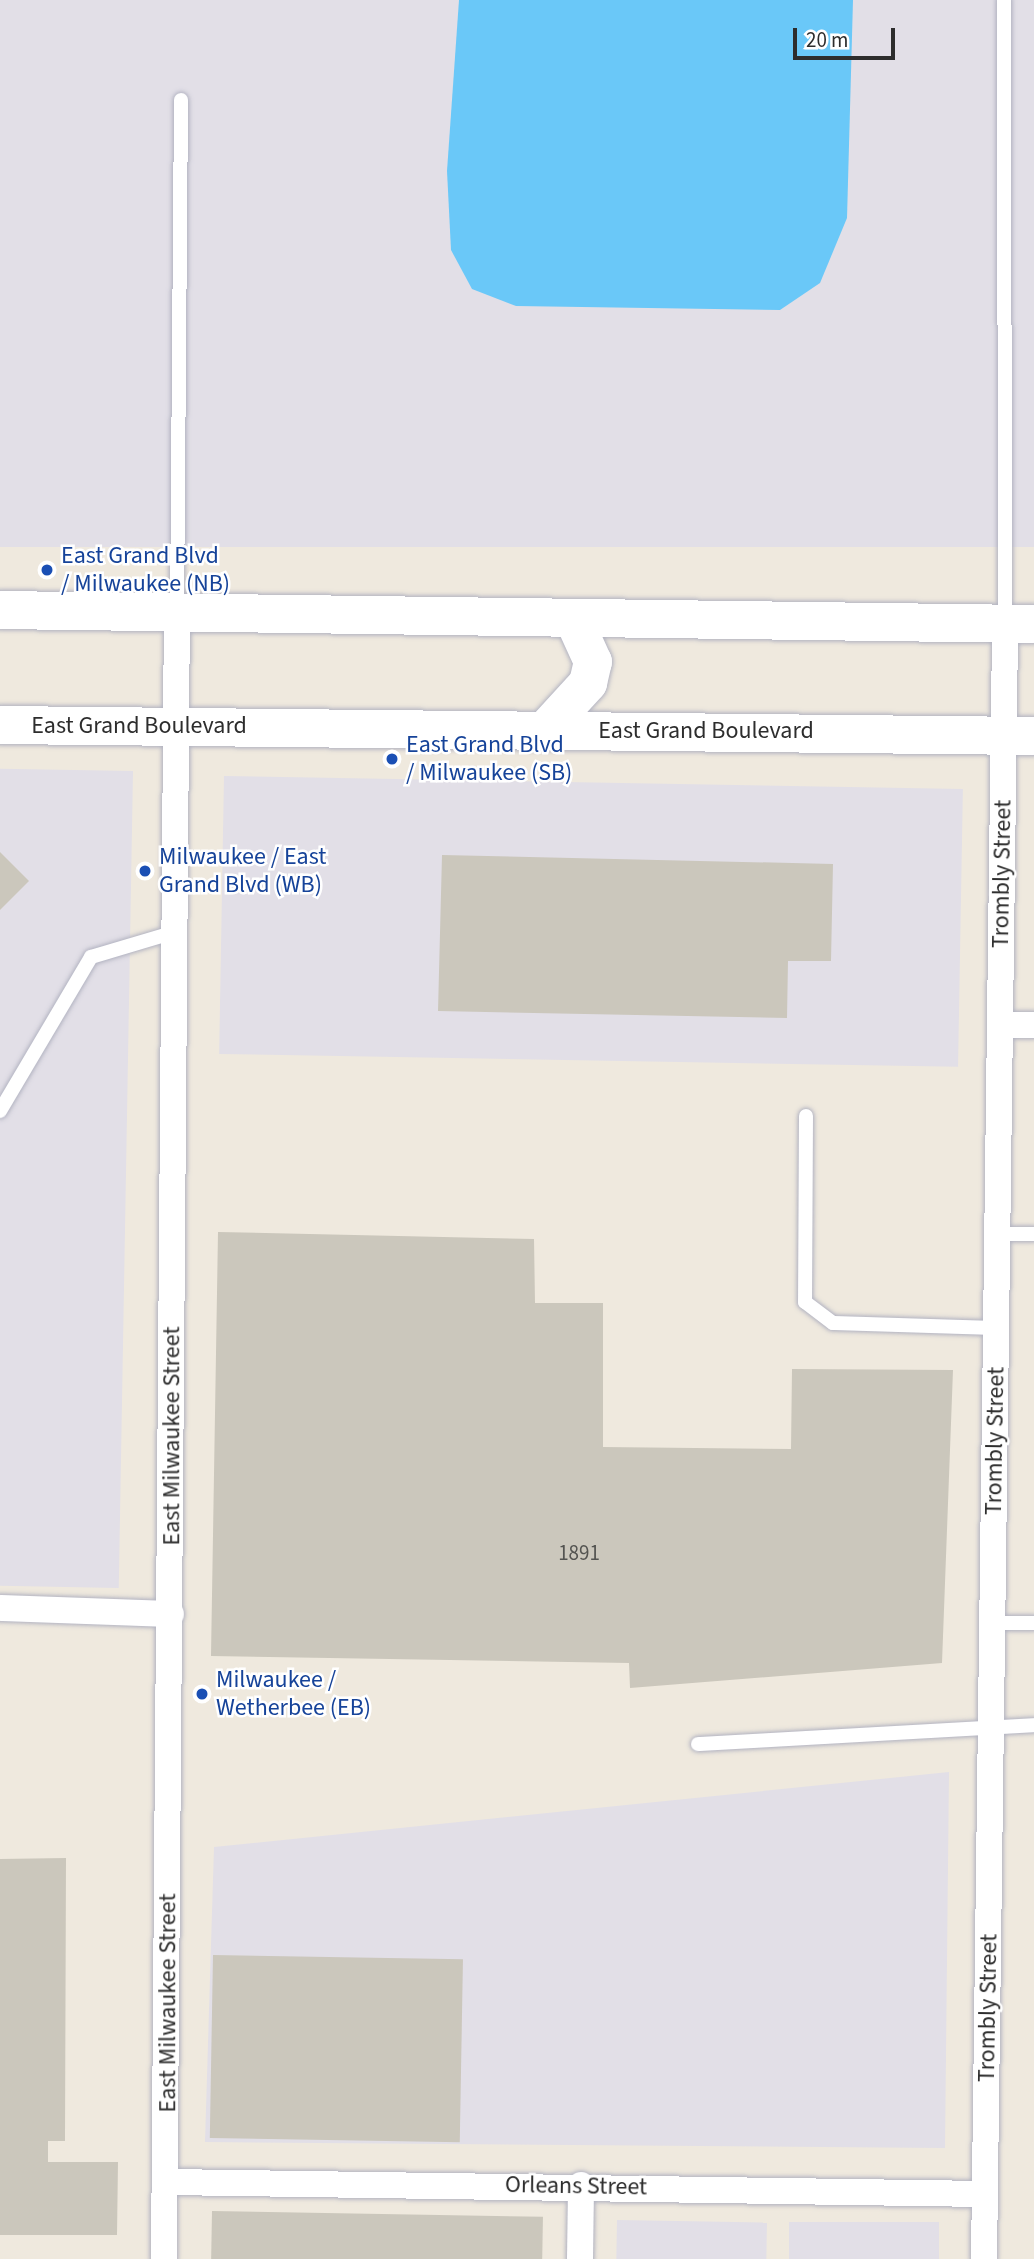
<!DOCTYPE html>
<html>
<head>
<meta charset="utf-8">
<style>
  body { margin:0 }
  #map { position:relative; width:1034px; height:2259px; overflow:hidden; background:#efe9de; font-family:"Source Sans 3",sans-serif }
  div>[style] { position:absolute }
  .industrial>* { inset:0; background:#e2dfe7; transform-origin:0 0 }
  .water>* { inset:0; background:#6ac8f8 }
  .building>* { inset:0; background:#cbc7bc; transform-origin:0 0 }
  .roads { filter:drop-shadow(0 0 2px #b2b3c1) drop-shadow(0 0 2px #b2b3c1) }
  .lane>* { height:14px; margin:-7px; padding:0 7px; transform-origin:7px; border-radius:7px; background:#fff }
  .street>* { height:26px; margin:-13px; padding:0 13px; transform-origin:13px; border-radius:13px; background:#fff }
  .secondary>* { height:38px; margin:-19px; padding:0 19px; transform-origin:19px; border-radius:19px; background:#fff }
  .dots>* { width:19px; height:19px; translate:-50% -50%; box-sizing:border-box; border:4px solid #fff; border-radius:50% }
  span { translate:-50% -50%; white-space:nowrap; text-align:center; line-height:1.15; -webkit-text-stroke:5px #fff; paint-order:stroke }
  .number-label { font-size:21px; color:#545451 }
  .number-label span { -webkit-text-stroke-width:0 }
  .transit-label { font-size:24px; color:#164399 }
  .left { translate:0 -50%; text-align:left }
  .street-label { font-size:24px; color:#2d2d2d }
  .scale { position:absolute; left:793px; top:28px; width:102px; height:32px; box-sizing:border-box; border:4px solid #2d2d2d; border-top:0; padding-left:9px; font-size:21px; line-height:24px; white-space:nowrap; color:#2d2d2d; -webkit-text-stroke:5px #fff; paint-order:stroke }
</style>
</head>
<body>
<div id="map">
  <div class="industrial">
    <i style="left:0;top:0;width:1034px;height:547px"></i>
    <i style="left:133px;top:771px;width:817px;height:133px;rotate:91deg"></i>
    <i style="left:224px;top:776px;width:739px;height:278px;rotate:1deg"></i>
    <i style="clip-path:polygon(949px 1772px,945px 2148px,205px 2142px,214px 1847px)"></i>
    <i style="left:617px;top:2220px;width:150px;height:39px;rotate:1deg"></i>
    <i style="left:789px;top:2222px;width:150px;height:37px"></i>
  </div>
  <div class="water">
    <i style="clip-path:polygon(459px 0,853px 0,847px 218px,820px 283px,780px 310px,516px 306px,472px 289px,451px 250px,447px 171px)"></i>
  </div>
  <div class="building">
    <i style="clip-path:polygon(0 852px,29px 881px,0 910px)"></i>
    <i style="clip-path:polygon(442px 855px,833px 864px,831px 961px,788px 961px,787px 1018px,438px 1011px)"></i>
    <i style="clip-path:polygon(218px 1232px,534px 1239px,535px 1303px,603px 1303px,603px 1447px,791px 1449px,792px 1369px,953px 1370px,942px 1663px,630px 1688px,629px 1663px,211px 1656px)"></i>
    <i style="clip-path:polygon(66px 1858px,65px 2141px,48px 2141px,48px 2162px,118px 2162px,117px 2235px,0 2235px,0 1859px)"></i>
    <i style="left:213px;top:1955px;width:250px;height:183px;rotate:1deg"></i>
    <i style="left:212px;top:2211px;width:331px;height:48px;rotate:1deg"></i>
  </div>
  <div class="roads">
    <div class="lane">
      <i style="left:1004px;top:0;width:621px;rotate:89.91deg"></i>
      <i style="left:177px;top:610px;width:510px;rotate:-89.55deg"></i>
      <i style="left:0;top:1111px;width:179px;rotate:-59.4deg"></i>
      <i style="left:91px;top:957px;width:88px;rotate:-16.6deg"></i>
      <i style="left:806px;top:1116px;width:186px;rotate:90.3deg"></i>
      <i style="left:805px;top:1302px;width:35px;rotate:37deg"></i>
      <i style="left:833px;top:1323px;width:163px;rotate:1.8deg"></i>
      <i style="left:998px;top:1234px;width:36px"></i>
      <i style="left:993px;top:1623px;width:41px"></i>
      <i style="left:698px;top:1744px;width:337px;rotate:-3.2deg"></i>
    </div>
    <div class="street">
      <i style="left:1000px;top:1025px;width:34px"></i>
      <i style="left:0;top:1608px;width:171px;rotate:2deg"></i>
      <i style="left:167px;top:2182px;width:818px;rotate:0.84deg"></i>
      <i style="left:164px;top:2259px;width:1646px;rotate:-89.55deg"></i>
      <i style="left:580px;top:2259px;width:74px;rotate:-89.2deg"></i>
      <i style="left:984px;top:2259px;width:1636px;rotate:-89.26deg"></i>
    </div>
    <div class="secondary">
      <i style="left:0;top:610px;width:1034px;rotate:0.78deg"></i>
      <i style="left:0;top:725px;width:1034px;rotate:0.61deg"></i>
      <i style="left:545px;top:730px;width:64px;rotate:-47.5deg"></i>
      <i style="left:588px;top:683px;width:22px;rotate:-77deg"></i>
      <i style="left:593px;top:662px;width:48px;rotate:-114.4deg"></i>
    </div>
  </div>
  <div class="dots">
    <i style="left:47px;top:570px;background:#1a4fb4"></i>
    <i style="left:392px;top:759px;background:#1a4fb4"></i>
    <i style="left:145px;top:871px;background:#1a4fb4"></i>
    <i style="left:202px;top:1694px;background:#1a4fb4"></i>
  </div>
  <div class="number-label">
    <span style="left:579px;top:1553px">1891</span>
  </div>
  <div class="transit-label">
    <span class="left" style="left:61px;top:570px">East Grand Blvd<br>/ Milwaukee (NB)</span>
    <span class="left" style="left:406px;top:759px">East Grand Blvd<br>/ Milwaukee (SB)</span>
    <span class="left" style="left:159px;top:871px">Milwaukee / East<br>Grand Blvd (WB)</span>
    <span class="left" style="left:216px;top:1694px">Milwaukee /<br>Wetherbee (EB)</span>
  </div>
  <div class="street-label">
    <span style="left:139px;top:726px">East Grand Boulevard</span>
    <span style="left:706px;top:731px">East Grand Boulevard</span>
    <span style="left:1002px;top:874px;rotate:-89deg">Trombly Street</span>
    <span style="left:172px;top:1436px;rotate:-90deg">East Milwaukee Street</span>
    <span style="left:995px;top:1441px;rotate:-89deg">Trombly Street</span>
    <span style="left:168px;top:2003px;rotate:-90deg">East Milwaukee Street</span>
    <span style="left:988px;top:2008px;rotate:-89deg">Trombly Street</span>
    <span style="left:576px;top:2186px;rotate:1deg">Orleans Street</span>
  </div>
  <div class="scale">20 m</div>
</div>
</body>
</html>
